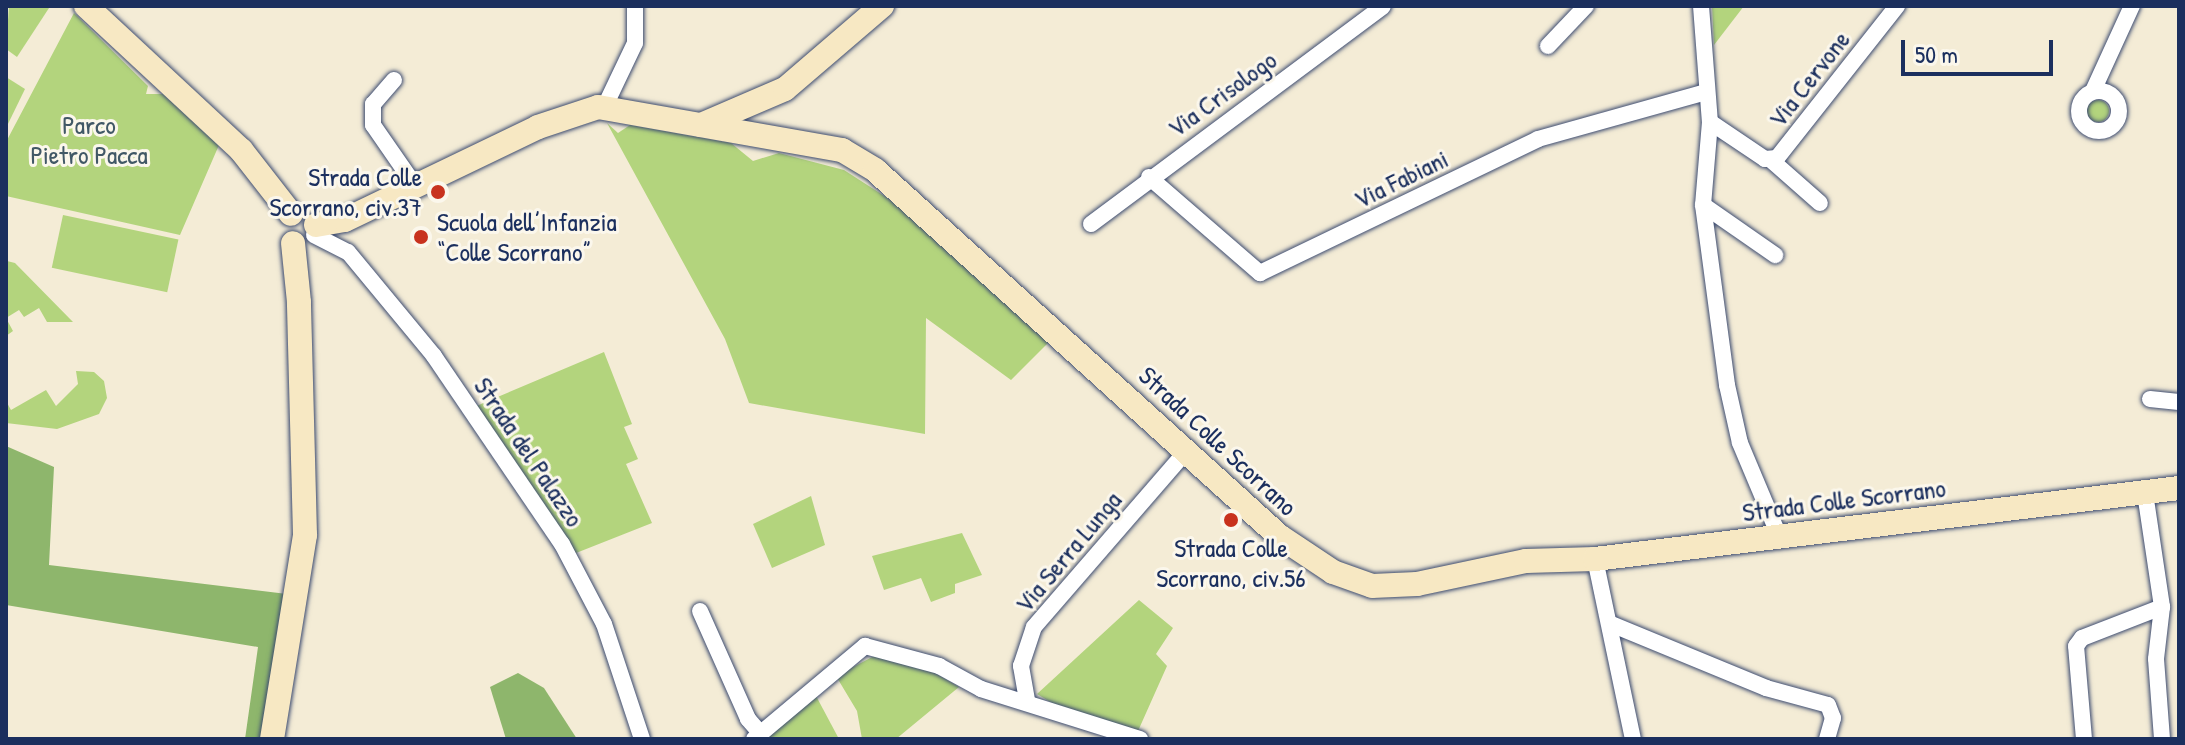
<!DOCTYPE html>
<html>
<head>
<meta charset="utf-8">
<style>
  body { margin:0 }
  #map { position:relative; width:2185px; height:745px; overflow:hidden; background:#f4ecd6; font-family:"Patrick Hand",sans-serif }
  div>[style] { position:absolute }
  .green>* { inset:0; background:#b3d47d; transform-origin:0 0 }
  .round { border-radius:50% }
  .forest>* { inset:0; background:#8eb66c }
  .roads { filter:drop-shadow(0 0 2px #3c4b70) drop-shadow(0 0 2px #3c4b70) }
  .street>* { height:16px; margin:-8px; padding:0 8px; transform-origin:8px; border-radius:8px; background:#fff }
  .street>.ring { margin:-8px; padding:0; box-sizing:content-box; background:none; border:16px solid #fff; border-radius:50% }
  .secondary>* { height:24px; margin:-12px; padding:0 12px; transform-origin:12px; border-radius:12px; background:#f7e8c3 }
  .dots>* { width:22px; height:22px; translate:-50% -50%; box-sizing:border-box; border:4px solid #fbf7ec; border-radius:50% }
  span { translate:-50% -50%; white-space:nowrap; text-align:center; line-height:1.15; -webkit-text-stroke:6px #fbf7ec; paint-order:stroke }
  .street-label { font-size:26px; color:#1b2f5e }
  .park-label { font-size:26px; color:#415866 }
  .poi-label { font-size:26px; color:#1b2f5e }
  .right { translate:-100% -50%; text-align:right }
  .left { translate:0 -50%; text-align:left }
  .frame { position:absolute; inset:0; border:8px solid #1b2f5e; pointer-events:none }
  .scale { position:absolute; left:1901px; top:40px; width:152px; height:36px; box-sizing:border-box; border:4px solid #1b2f5e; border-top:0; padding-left:10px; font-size:24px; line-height:28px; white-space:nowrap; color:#1b2f5e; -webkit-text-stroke:6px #fbf7ec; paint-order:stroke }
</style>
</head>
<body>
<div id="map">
  <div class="green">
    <i style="clip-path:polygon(9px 6px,49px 8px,17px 57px,6px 49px)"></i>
    <i style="clip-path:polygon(1712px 6px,1744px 6px,1714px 45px)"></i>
    <i style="clip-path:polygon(74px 13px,148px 86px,146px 94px,163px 94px,219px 145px,180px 235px,6px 196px,6px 142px)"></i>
    <i style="clip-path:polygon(6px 77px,25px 89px,6px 128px)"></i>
    <i class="round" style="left:2087px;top:100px;width:22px;height:22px"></i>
    <i style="clip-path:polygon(607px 123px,618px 133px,630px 125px,731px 143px,753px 161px,779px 153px,844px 170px,889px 199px,1054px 337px,1011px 380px,926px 318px,925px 434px,749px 403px,725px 339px)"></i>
    <i style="left:63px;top:215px;width:118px;height:54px;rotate:12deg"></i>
    <i style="clip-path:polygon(7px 261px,15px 263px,73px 322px,47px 322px,39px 308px,24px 317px,19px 310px,6px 318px,13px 331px,6px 336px)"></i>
    <i style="clip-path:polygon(604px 352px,632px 424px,624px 427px,638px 459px,626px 464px,652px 523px,571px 555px,474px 407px)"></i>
    <i style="clip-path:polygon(76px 371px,94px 372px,104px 381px,107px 398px,99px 414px,57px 429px,6px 423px,6px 401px,11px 410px,46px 390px,56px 406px,78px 384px)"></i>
    <i style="clip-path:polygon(811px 496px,825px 545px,772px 568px,753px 524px)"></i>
    <i style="clip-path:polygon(962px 533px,982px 575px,955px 584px,955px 593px,931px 602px,921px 578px,884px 590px,872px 556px)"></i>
    <i style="clip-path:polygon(1139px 600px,1173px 628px,1156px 654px,1167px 666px,1138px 731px,1062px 709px,1037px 694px)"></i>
    <i style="clip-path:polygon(876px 655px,932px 671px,959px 687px,896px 739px,862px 739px,857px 711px,836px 676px)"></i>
    <i style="clip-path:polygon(815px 694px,839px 739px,766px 739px)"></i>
  </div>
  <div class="forest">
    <i style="clip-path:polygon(6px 446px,54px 467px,49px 565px,287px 594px,264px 739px,245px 739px,258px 647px,6px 605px)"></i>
    <i style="clip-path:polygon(518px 673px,544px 688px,577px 739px,506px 739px,490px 687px)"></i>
  </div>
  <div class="roads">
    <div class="street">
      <i style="left:1701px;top:6px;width:116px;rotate:85.6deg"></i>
      <i style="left:1710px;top:122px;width:83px;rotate:94.8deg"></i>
      <i style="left:1703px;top:205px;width:182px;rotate:82.4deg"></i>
      <i style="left:1727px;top:385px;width:59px;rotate:77.4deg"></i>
      <i style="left:1740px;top:443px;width:101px;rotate:67.2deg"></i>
      <i style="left:1548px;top:46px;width:55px;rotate:-46.5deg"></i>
      <i style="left:394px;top:80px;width:32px;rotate:131deg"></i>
      <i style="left:373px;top:104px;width:21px;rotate:90deg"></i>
      <i style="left:373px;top:125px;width:75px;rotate:55.3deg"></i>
      <i class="ring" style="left:2079px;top:91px;width:24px;height:24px"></i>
      <i style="left:2093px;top:91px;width:94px;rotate:-65.4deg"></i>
      <i style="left:605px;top:106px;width:70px;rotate:-64.5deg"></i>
      <i style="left:635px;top:43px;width:37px;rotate:-90deg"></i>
      <i style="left:1710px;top:122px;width:66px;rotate:33.9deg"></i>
      <i style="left:1765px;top:159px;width:12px;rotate:-5deg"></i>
      <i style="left:1777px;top:158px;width:194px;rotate:-51.7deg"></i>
      <i style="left:1771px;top:160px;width:65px;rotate:41.3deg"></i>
      <i style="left:1149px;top:177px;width:147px;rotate:40.9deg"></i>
      <i style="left:1260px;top:273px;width:309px;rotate:-25.7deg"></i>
      <i style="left:1538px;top:139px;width:174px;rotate:-15.6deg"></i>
      <i style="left:1703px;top:205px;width:88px;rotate:34.8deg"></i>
      <i style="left:1091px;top:224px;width:364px;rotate:-36.7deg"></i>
      <i style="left:314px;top:235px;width:38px;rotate:27deg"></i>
      <i style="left:348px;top:252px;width:135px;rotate:50.4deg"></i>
      <i style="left:434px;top:356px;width:227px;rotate:55.8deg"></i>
      <i style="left:562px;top:544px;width:90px;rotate:62.3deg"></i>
      <i style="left:604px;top:624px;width:121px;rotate:71.7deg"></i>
      <i style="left:2150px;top:399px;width:29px;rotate:6deg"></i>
      <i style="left:2145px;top:493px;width:115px;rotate:81.5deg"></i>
      <i style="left:2162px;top:607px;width:52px;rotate:96.6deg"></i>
      <i style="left:2156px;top:659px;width:80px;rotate:85.7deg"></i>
      <i style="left:1595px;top:559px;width:184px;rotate:78.1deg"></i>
      <i style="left:700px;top:611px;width:118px;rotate:66deg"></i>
      <i style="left:748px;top:719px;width:18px;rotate:49deg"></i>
      <i style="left:1611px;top:624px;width:168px;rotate:22.4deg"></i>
      <i style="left:1766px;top:688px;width:64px;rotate:15.3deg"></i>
      <i style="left:1828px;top:705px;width:14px;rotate:69deg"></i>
      <i style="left:1833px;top:718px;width:22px;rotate:106deg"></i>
      <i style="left:1027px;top:700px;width:35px;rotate:-100deg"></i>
      <i style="left:1021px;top:666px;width:41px;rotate:-71.6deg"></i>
      <i style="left:1034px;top:627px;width:235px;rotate:-49.1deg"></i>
      <i style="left:754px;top:739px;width:145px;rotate:-40deg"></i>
      <i style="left:865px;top:646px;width:77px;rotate:15.1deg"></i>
      <i style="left:939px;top:666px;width:48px;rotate:28.7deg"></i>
      <i style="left:981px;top:689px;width:167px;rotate:17.5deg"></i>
      <i style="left:2084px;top:739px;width:93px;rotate:-94.9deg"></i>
      <i style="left:2076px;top:646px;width:10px;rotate:-53deg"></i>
      <i style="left:2082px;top:638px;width:86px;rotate:-21.2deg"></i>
    </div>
    <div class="secondary">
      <i style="left:86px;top:6px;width:212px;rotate:42.9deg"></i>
      <i style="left:241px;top:150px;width:81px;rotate:52deg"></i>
      <i style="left:701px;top:125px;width:91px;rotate:-23.2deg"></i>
      <i style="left:785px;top:89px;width:128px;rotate:-40.6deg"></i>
      <i style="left:316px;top:225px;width:29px;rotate:-10deg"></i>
      <i style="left:345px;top:220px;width:214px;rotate:-25.7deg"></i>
      <i style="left:538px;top:127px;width:63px;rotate:-18.4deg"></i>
      <i style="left:598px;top:107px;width:248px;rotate:10deg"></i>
      <i style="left:842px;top:150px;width:39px;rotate:31deg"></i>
      <i style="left:875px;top:170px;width:545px;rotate:42.17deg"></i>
      <i style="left:1279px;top:536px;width:65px;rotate:33.7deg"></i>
      <i style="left:1333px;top:572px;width:41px;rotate:19.7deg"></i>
      <i style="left:1372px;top:586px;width:45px;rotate:-2.5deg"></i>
      <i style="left:1417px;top:584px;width:111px;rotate:-11.9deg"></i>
      <i style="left:1526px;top:561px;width:69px;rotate:-1.7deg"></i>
      <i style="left:1595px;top:559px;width:588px;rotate:-6.93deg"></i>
      <i style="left:272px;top:739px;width:207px;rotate:-80.8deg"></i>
      <i style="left:305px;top:535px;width:233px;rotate:-91.5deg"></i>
      <i style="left:299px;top:302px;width:59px;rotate:-95.8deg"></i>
    </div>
  </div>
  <div class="dots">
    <i style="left:438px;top:192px;background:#c8321e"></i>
    <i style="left:421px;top:237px;background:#c8321e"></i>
    <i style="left:1231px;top:520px;background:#c8321e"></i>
  </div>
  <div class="street-label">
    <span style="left:1809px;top:79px;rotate:-52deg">Via Cervone</span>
    <span style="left:1222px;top:94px;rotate:-36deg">Via Crisologo</span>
    <span style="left:1401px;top:179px;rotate:-26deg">Via Fabiani</span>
    <span style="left:1218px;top:441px;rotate:43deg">Strada Colle Scorrano</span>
    <span style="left:529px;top:452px;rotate:56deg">Strada del Palazzo</span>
    <span style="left:1844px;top:500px;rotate:-7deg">Strada Colle Scorrano</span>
    <span style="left:1068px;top:552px;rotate:-50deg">Via Serra Lunga</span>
  </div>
  <div class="park-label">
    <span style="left:89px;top:140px">Parco<br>Pietro Pacca</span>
  </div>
  <div class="poi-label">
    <span class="right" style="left:422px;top:192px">Strada Colle<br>Scorrano, civ.37</span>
    <span class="left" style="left:437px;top:237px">Scuola dell’Infanzia<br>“Colle Scorrano”</span>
    <span style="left:1231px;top:563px">Strada Colle<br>Scorrano, civ.56</span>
  </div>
  <div class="frame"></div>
  <div class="scale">50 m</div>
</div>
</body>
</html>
